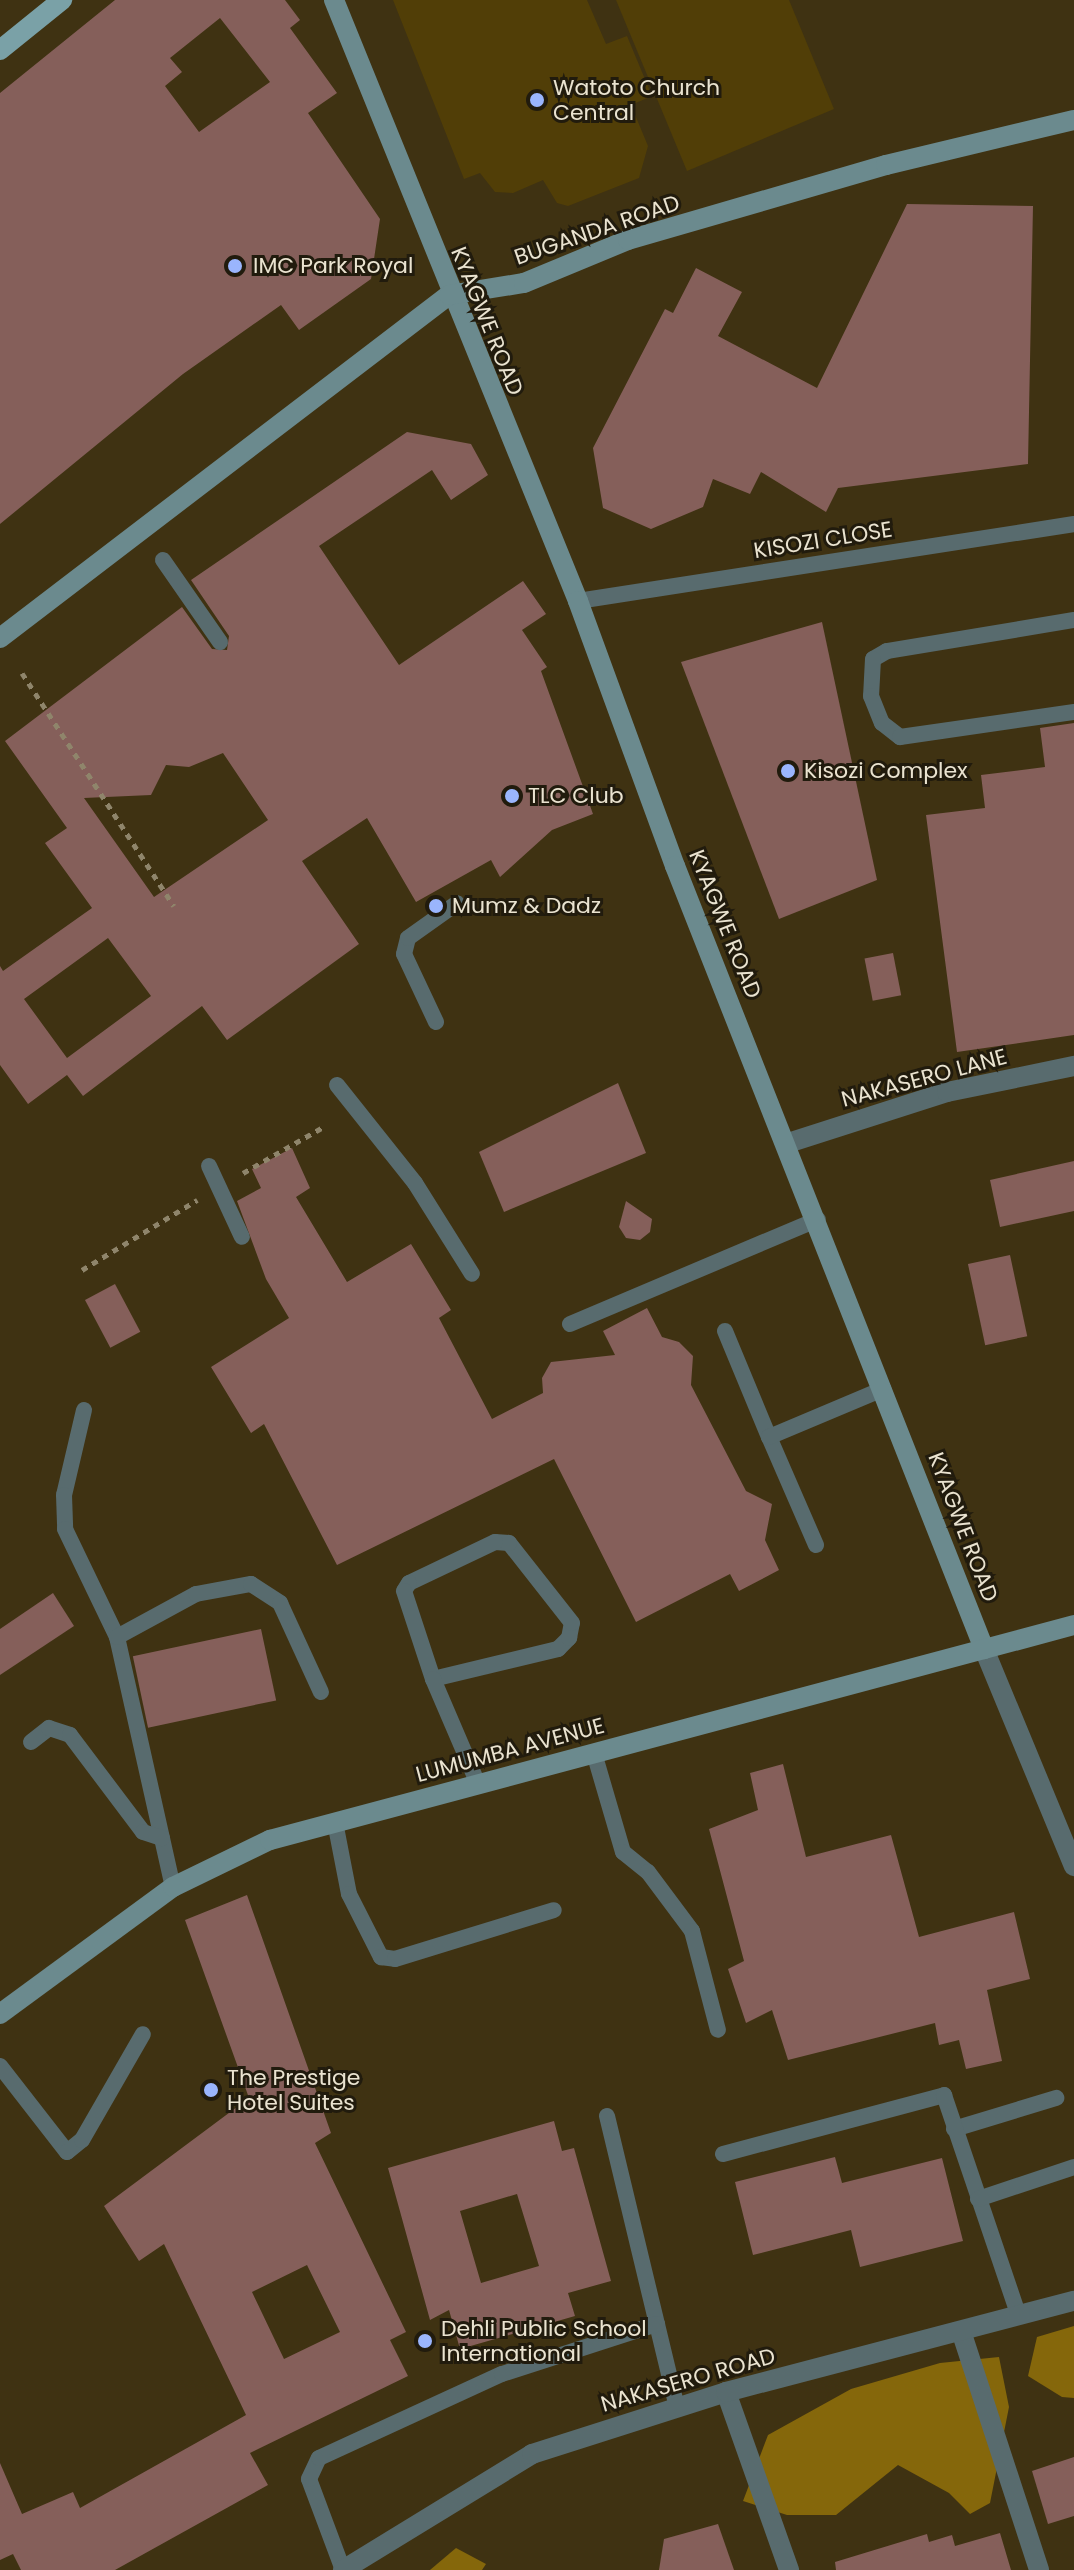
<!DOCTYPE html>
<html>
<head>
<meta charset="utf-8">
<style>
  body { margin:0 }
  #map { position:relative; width:1074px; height:2570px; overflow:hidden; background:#3f3212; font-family:Poppins,sans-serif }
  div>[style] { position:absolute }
  .green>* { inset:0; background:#513e07 }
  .forest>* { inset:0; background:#85670b }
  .building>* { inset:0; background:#855f5a; transform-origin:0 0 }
  .path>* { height:5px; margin-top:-2.5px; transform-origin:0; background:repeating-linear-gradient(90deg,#8f856b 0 6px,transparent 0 12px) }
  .service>* { height:16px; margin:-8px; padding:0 8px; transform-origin:8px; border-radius:8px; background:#586b6e }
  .minor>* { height:20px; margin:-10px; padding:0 10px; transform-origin:10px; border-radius:10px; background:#586b6e }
  .tertiary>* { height:20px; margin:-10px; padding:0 10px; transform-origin:10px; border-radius:10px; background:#586b6e }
  .secondary>* { height:20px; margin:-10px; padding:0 10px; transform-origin:10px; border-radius:10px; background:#6b8a8e }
  .primary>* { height:20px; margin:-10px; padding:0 10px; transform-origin:10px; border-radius:10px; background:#7aa1a7 }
  .dots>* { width:22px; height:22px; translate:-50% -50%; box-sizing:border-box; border:4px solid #211b0d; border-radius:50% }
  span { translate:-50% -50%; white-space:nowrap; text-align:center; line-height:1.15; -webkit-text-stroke:6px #211b0d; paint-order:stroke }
  .poi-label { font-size:22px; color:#eae3d0 }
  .left { translate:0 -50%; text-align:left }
  .street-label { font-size:22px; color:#eae3d0 }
</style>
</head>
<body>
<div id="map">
  <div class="green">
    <i style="clip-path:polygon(393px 0,587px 0,606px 44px,627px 36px,652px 96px,631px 105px,648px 146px,639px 178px,568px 206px,557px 203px,543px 180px,513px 193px,495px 192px,480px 173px,464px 179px)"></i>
    <i style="clip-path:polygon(616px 0,789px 0,834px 109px,687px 171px)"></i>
  </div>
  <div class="forest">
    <i style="clip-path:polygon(1074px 2326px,1074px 2398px,1062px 2397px,1028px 2376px,1037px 2337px)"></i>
    <i style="clip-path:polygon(999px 2357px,1009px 2407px,990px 2503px,970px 2514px,949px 2493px,898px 2465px,836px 2515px,787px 2515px,743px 2501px,768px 2435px,851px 2389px,940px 2363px)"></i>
    <i style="clip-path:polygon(456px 2548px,486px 2564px,482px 2570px,430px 2570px)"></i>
  </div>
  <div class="building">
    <i style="clip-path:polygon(evenodd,115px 0,285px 0,300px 20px,290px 28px,337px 93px,308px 113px,380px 219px,371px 279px,299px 330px,281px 305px,183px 374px,0 524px,0 93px,115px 0,220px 18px,270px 82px,199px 132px,165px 86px,182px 72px,170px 58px,220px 18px)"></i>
    <i style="clip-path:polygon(907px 204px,1033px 206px,1028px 464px,838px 488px,826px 512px,761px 472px,750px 494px,713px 479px,703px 507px,651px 529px,603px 508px,593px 448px,665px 309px,673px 313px,696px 268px,742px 292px,718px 336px,817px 388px)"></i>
    <i style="clip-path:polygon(evenodd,407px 432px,471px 444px,488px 475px,451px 500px,432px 470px,319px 546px,399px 665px,523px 581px,546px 614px,522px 630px,547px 667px,541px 671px,593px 814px,552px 830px,500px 877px,491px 860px,416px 902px,367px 818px,302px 861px,359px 944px,227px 1040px,202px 1006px,83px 1096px,67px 1075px,28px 1104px,0 1065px,0 966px,3px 971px,92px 908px,45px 843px,67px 828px,5px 741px,182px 607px,212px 649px,227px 650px,229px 636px,191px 580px,407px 432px,223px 753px,268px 820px,154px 897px,84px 798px,151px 795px,166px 765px,189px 767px,223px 753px,407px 432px,108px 938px,151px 996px,67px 1058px,24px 999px,108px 938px)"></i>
    <i style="clip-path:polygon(822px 622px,877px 880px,779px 919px,681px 662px)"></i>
    <i style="clip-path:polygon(1074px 723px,1074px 1035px,957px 1052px,926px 815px,985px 808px,981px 775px,1045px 767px,1040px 728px)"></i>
    <i style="left:893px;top:953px;width:43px;height:29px;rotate:79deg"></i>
    <i style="clip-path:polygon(618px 1083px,646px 1153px,504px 1212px,479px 1152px)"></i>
    <i style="clip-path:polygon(292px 1148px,310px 1188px,296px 1197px,347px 1282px,411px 1244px,451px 1310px,439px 1318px,492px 1419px,543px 1393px,542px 1378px,551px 1362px,615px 1355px,603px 1331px,647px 1308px,662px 1337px,679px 1342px,693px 1356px,691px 1385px,746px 1491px,772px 1504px,765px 1540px,779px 1570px,739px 1591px,730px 1574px,636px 1622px,554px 1459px,337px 1565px,264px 1424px,251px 1433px,211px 1367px,289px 1318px,266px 1279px,237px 1201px,261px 1188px,252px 1169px)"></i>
    <i style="clip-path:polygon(1074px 1161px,1074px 1211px,1000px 1227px,990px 1180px)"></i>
    <i style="clip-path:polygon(626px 1201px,652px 1219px,650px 1232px,640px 1240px,626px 1238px,619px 1227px)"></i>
    <i style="left:1010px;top:1255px;width:83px;height:43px;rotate:78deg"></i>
    <i style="left:115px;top:1284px;width:54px;height:34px;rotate:62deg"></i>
    <i style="clip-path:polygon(53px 1593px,74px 1626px,0 1675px,0 1629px)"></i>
    <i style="left:261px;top:1629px;width:73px;height:131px;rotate:78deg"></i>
    <i style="clip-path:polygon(783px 1764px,806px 1857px,891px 1835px,919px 1937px,1014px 1912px,1030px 1979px,987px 1990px,1002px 2061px,966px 2069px,959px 2040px,939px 2045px,935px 2023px,788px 2060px,772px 2010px,746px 2023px,728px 1969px,744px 1961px,709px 1829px,758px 1810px,750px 1773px)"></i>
    <i style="clip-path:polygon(evenodd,247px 1895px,331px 2133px,315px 2143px,406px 2332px,390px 2340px,408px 2376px,250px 2453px,268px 2485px,115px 2570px,21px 2570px,13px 2554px,0 2560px,0 2463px,22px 2514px,73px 2492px,80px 2508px,246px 2415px,164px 2244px,139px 2261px,104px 2206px,249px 2098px,185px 1920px,247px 1895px,307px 2265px,340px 2332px,284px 2359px,252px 2292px,307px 2265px)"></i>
    <i style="clip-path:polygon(evenodd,554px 2121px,562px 2151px,574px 2148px,611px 2281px,568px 2293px,575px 2316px,460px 2349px,449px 2310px,430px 2320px,388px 2168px,554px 2121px,517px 2194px,539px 2266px,481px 2283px,460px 2211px,517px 2194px)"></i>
    <i style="clip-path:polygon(835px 2157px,842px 2183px,942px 2158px,963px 2241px,860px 2267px,851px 2230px,753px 2255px,735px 2182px)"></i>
    <i style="clip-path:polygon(1074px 2457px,1074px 2516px,1048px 2524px,1032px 2471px)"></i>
    <i style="clip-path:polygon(718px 2524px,734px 2570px,659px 2570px,664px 2539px)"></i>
    <i style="clip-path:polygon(1000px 2533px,1011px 2570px,836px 2570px,835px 2562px,927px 2534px,929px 2542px,952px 2535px,955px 2546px)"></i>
  </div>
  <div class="path">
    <i style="left:22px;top:673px;width:278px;rotate:56.9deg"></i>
    <i style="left:243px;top:1173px;width:95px;rotate:-29.8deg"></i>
    <i style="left:82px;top:1270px;width:135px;rotate:-31.3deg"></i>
  </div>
  <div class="service">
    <i style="left:163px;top:560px;width:100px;rotate:55.2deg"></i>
    <i style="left:578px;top:601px;width:502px;rotate:-8.82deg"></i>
    <i style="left:1074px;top:620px;width:190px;rotate:170.6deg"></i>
    <i style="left:887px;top:651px;width:16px;rotate:150deg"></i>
    <i style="left:873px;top:659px;width:37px;rotate:93deg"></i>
    <i style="left:871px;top:696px;width:29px;rotate:68deg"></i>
    <i style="left:882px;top:723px;width:23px;rotate:38deg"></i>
    <i style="left:900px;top:737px;width:176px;rotate:-8.2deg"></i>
    <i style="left:436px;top:1022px;width:75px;rotate:-115.2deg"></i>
    <i style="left:404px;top:954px;width:16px;rotate:-76deg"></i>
    <i style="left:408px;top:938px;width:60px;rotate:-35.5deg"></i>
    <i style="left:337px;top:1085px;width:125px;rotate:51.5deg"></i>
    <i style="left:415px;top:1183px;width:107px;rotate:57.9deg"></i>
    <i style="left:209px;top:1166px;width:78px;rotate:65.1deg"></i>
    <i style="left:570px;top:1324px;width:269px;rotate:-22.9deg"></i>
    <i style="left:725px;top:1331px;width:115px;rotate:67.5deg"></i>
    <i style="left:84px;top:1410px;width:87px;rotate:103.2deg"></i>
    <i style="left:64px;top:1495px;width:34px;rotate:88deg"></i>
    <i style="left:65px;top:1529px;width:120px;rotate:64.3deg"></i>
    <i style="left:117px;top:1637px;width:256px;rotate:77.4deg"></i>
    <i style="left:816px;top:1545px;width:118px;rotate:-113.5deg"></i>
    <i style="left:769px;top:1437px;width:124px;rotate:-22.8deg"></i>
    <i style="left:117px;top:1637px;width:90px;rotate:-28.6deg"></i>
    <i style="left:196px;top:1594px;width:56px;rotate:-10.3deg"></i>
    <i style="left:251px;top:1584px;width:35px;rotate:33deg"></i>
    <i style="left:280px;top:1603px;width:98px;rotate:65.3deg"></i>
    <i style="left:433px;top:1679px;width:129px;rotate:-13.5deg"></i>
    <i style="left:558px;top:1649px;width:16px;rotate:-45deg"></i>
    <i style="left:569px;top:1638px;width:15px;rotate:-79deg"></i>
    <i style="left:572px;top:1623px;width:102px;rotate:-128.2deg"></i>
    <i style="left:509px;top:1543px;width:14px;rotate:-176deg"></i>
    <i style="left:495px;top:1542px;width:95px;rotate:154.5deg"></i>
    <i style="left:409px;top:1583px;width:9px;rotate:122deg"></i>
    <i style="left:404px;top:1591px;width:93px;rotate:71.8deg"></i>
    <i style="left:433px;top:1679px;width:114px;rotate:66.8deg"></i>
    <i style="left:31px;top:1742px;width:23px;rotate:-38deg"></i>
    <i style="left:49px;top:1728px;width:22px;rotate:18deg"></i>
    <i style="left:70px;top:1735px;width:121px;rotate:53deg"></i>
    <i style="left:143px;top:1832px;width:20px;rotate:18deg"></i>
    <i style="left:594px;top:1753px;width:103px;rotate:73.7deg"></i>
    <i style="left:623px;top:1852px;width:32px;rotate:39deg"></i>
    <i style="left:648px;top:1872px;width:74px;rotate:53.3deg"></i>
    <i style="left:692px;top:1931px;width:102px;rotate:75.3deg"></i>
    <i style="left:335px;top:1822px;width:73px;rotate:79deg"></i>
    <i style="left:349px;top:1894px;width:71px;rotate:63.1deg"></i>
    <i style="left:381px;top:1957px;width:14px;rotate:8deg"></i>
    <i style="left:395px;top:1959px;width:166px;rotate:-17.1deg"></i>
    <i style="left:0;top:2066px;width:109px;rotate:52.1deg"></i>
    <i style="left:67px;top:2152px;width:19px;rotate:-39deg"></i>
    <i style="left:82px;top:2140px;width:122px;rotate:-60.1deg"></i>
    <i style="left:607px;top:2116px;width:299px;rotate:76.5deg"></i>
    <i style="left:954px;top:2129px;width:107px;rotate:-16.9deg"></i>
    <i style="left:723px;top:2154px;width:229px;rotate:-14.9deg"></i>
    <i style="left:944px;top:2095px;width:233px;rotate:71.3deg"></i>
    <i style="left:978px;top:2199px;width:101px;rotate:-18.4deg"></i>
    <i style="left:343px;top:2570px;width:97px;rotate:-110.5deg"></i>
    <i style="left:309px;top:2479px;width:23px;rotate:-65deg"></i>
    <i style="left:319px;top:2458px;width:201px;rotate:-24.7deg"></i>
    <i style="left:502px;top:2374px;width:163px;rotate:-17.9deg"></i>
  </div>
  <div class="minor">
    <i style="left:788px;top:1143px;width:167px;rotate:-17.8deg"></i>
    <i style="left:947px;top:1092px;width:130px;rotate:-11.6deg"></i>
    <i style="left:961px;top:2331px;width:251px;rotate:71.9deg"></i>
    <i style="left:726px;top:2392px;width:189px;rotate:70.5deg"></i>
  </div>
  <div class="tertiary">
    <i style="left:984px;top:1649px;width:235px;rotate:67.5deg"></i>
    <i style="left:343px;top:2570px;width:222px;rotate:-31.5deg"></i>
    <i style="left:532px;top:2454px;width:204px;rotate:-17.7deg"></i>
    <i style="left:726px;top:2392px;width:360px;rotate:-14.7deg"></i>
  </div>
  <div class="secondary">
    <i style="left:334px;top:0;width:649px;rotate:67.9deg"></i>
    <i style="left:578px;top:601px;width:282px;rotate:69.9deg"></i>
    <i style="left:675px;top:866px;width:842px;rotate:68.46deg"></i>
    <i style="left:0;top:638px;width:565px;rotate:-37.38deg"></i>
    <i style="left:449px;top:295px;width:76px;rotate:-9.1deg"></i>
    <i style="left:524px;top:283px;width:113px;rotate:-22.5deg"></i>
    <i style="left:628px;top:240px;width:269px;rotate:-16.2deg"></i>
    <i style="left:886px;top:165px;width:193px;rotate:-13.5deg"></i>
    <i style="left:0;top:2014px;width:215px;rotate:-36.3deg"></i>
    <i style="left:173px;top:1887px;width:108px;rotate:-25.9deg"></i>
    <i style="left:270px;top:1840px;width:832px;rotate:-14.97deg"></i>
  </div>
  <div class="primary">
    <i style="left:0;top:50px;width:80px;rotate:-38.9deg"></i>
  </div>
  <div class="dots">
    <i style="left:537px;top:100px;background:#9ab5fd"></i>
    <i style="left:235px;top:266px;background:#9ab5fd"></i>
    <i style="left:788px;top:771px;background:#9ab5fd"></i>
    <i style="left:512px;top:796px;background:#9ab5fd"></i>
    <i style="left:436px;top:906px;background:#9ab5fd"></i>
    <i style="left:211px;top:2090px;background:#9ab5fd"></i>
    <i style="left:425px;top:2341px;background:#9ab5fd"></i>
  </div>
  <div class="poi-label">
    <span class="left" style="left:553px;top:100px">Watoto Church<br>Central</span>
    <span class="left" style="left:253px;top:266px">IMC Park Royal</span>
    <span class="left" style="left:804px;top:771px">Kisozi Complex</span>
    <span class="left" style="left:528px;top:796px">TLC Club</span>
    <span class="left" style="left:452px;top:906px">Mumz &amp; Dadz</span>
    <span class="left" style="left:227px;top:2090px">The Prestige<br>Hotel Suites</span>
    <span class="left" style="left:441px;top:2341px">Dehli Public School<br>International</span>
  </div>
  <div class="street-label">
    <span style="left:597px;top:230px;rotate:-19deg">BUGANDA ROAD</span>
    <span style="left:487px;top:321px;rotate:68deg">KYAGWE ROAD</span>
    <span style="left:823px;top:540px;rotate:-9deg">KISOZI CLOSE</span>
    <span style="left:725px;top:924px;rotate:68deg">KYAGWE ROAD</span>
    <span style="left:924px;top:1078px;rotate:-15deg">NAKASERO LANE</span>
    <span style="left:963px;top:1527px;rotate:69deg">KYAGWE ROAD</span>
    <span style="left:510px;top:1750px;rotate:-15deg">LUMUMBA AVENUE</span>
    <span style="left:688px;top:2380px;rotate:-16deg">NAKASERO ROAD</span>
  </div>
</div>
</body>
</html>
